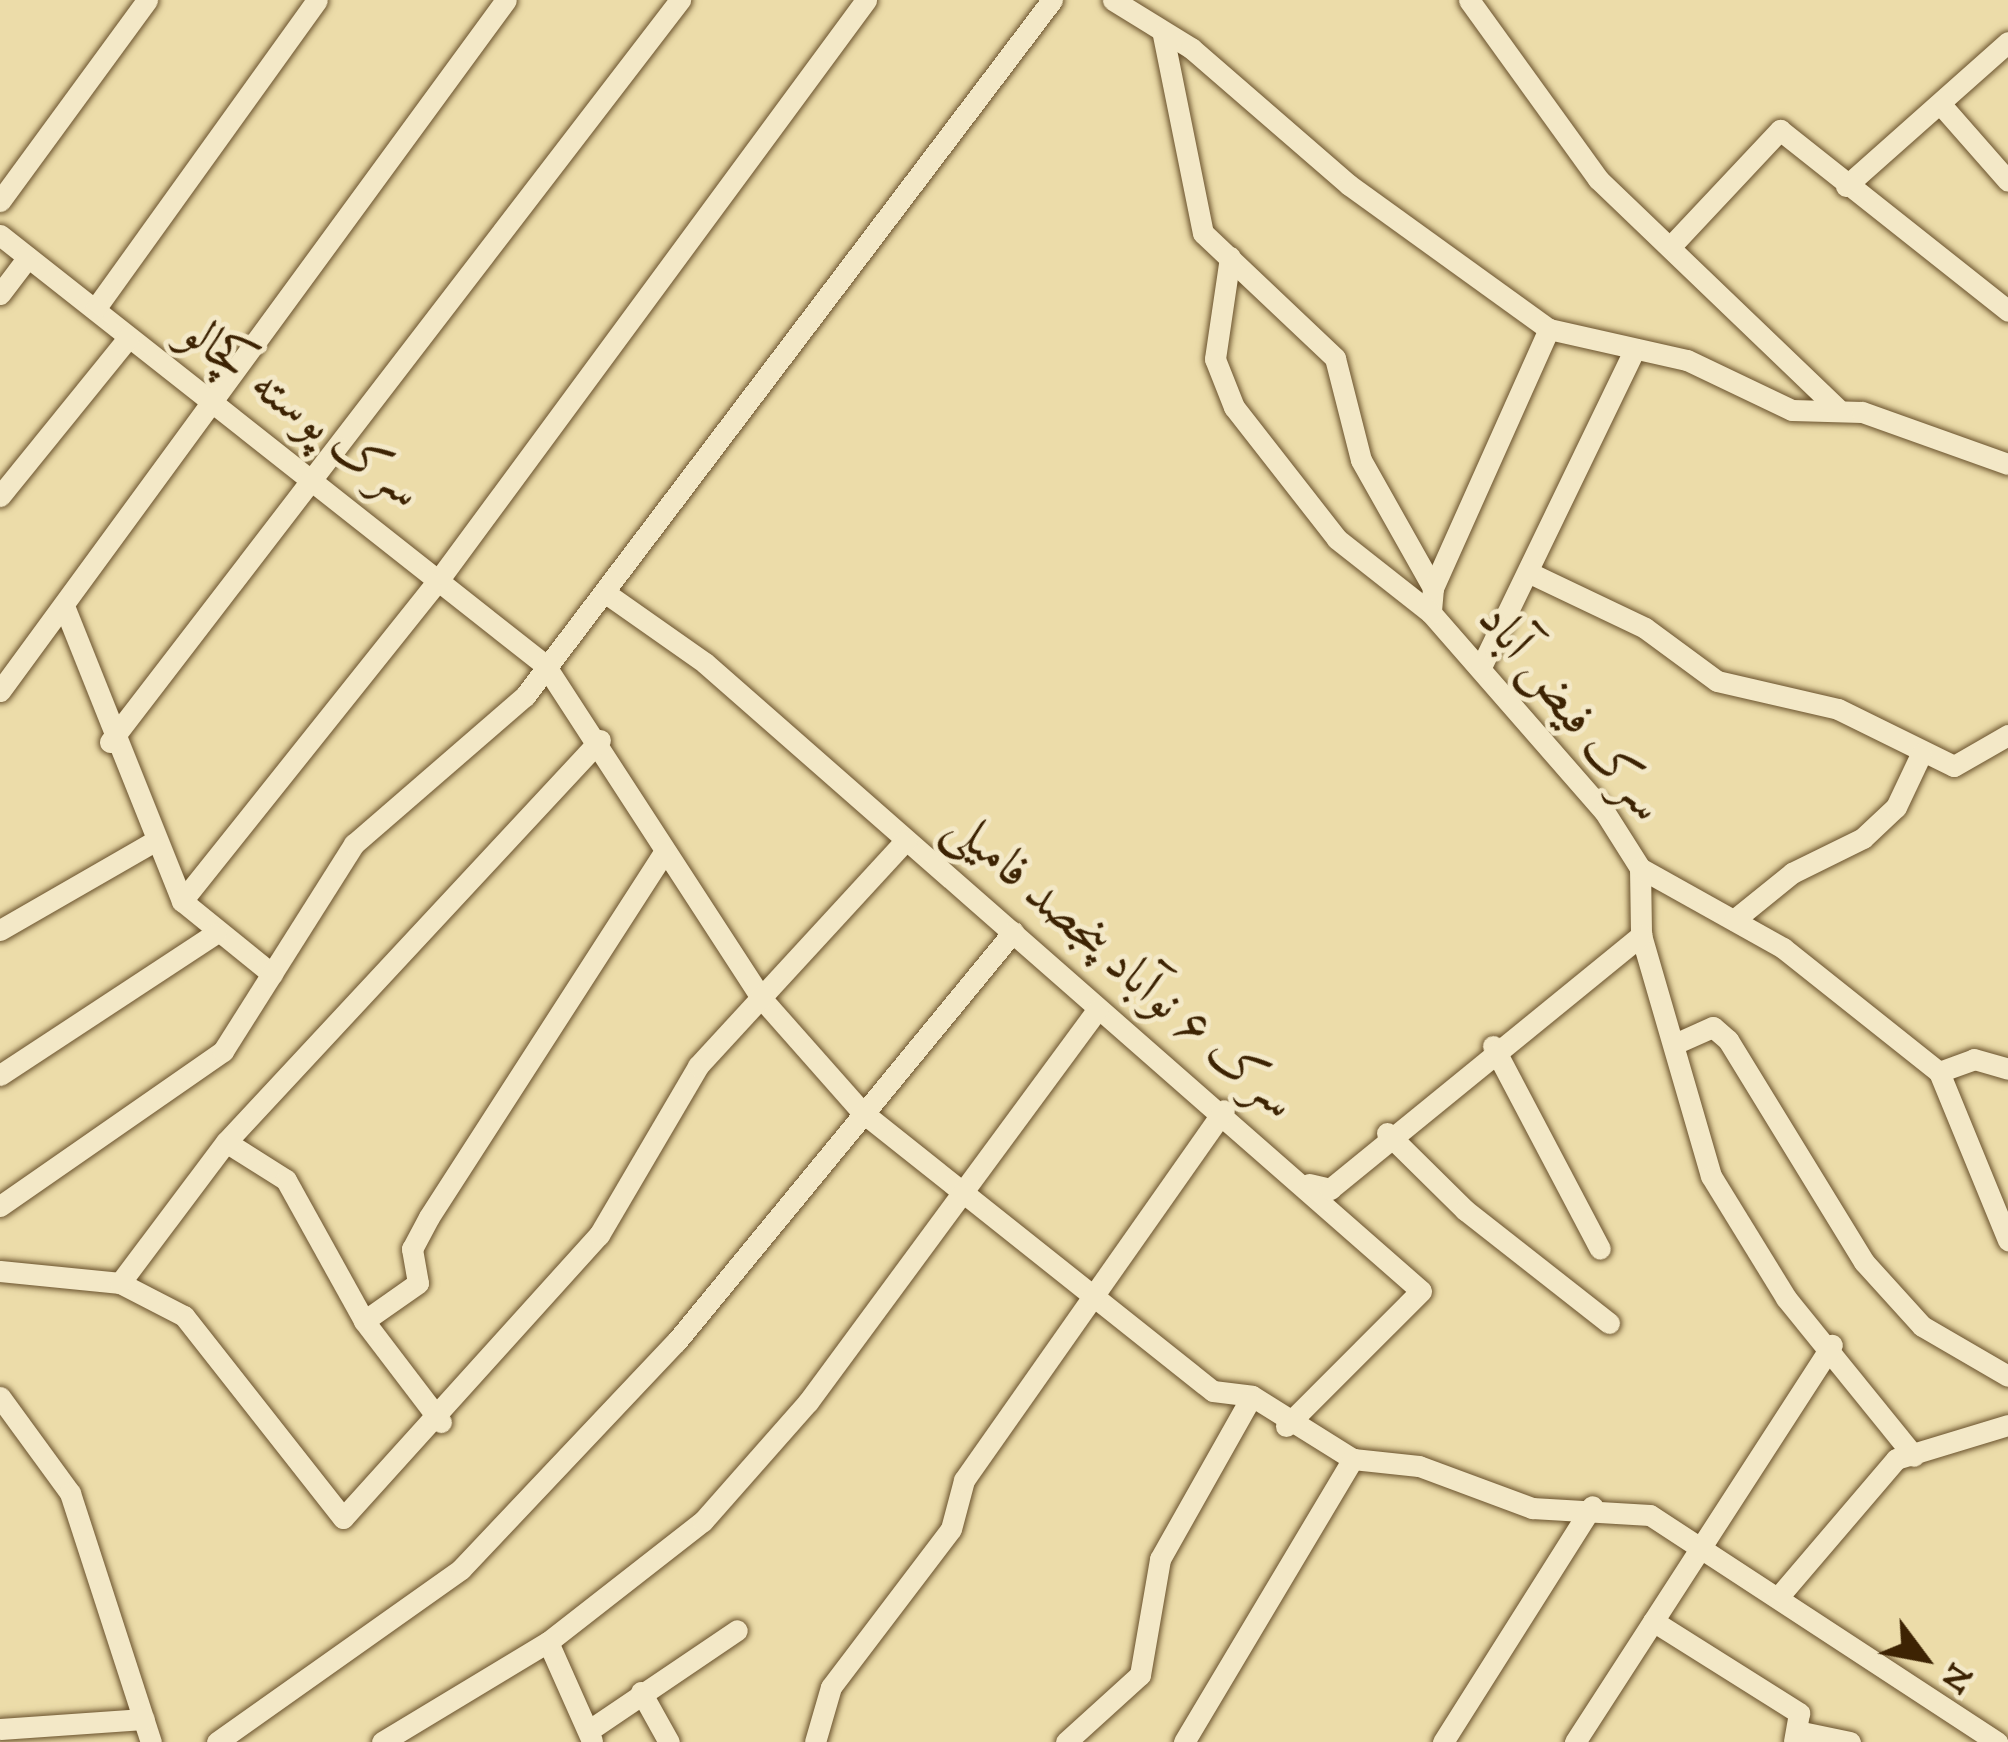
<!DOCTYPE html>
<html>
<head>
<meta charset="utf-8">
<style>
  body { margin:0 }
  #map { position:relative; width:2008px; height:1742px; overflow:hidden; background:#ecdca9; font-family:"IM FELL DW Pica",Amiri,serif }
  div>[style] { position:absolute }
  .roads { filter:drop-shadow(0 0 3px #69512c) drop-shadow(0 0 3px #69512c) }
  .minor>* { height:21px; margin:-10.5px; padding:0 10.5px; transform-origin:10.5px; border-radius:10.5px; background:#f3e8c7 }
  span { translate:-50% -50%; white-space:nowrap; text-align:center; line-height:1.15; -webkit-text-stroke:10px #f3e8c7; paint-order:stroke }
  .street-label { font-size:51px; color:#3d2303 }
  .north { position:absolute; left:1864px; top:1598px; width:120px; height:120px; -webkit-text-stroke:9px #f3e8c7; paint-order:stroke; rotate:122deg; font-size:33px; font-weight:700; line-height:48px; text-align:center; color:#3d2303 }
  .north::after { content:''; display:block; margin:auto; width:42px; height:54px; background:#3d2303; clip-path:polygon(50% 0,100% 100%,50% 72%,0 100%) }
</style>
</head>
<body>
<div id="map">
  <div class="roads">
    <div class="minor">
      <i style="left:1113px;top:0;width:92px;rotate:31.6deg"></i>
      <i style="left:1191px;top:48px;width:209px;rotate:40.9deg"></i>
      <i style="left:1349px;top:185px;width:246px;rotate:35.8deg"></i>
      <i style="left:1549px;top:329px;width:141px;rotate:12.7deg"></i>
      <i style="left:1687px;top:360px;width:116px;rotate:25.5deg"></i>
      <i style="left:1792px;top:410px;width:70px;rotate:1.6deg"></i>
      <i style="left:1862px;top:412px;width:155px;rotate:19.6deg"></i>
      <i style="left:1469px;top:0;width:221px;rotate:54.2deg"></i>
      <i style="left:1598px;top:179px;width:331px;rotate:43.8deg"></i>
      <i style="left:1163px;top:35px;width:202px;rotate:78.6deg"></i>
      <i style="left:1203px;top:233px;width:182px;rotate:43.4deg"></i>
      <i style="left:1335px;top:358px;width:105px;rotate:75.7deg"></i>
      <i style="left:1361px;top:460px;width:147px;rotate:60.6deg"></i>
      <i style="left:1433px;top:588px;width:25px;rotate:95deg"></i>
      <i style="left:1431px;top:613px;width:263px;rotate:48.9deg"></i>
      <i style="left:1604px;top:811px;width:67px;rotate:57.7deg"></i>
      <i style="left:1640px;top:868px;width:67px;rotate:89.1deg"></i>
      <i style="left:1641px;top:935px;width:251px;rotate:73.8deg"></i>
      <i style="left:1711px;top:1176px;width:143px;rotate:58.4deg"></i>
      <i style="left:1786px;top:1298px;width:203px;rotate:51deg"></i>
      <i style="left:1943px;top:107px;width:98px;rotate:48.7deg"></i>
      <i style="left:1846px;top:186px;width:217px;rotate:-41.6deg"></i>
      <i style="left:0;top:201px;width:249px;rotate:-53.8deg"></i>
      <i style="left:0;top:235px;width:694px;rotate:38.27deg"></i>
      <i style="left:545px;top:665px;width:398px;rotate:57deg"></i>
      <i style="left:762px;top:999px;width:151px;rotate:48.5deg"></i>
      <i style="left:862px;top:1112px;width:448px;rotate:38.5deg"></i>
      <i style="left:1213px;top:1391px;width:39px;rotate:7deg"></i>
      <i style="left:1252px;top:1396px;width:119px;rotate:32deg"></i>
      <i style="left:1353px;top:1459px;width:66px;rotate:6.1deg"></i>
      <i style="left:1419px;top:1466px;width:121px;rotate:20.4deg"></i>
      <i style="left:1532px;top:1508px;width:118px;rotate:3.4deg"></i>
      <i style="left:1650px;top:1515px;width:415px;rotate:33.2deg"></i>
      <i style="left:1670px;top:247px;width:161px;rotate:-46.8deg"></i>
      <i style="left:1780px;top:130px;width:291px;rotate:38.4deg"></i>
      <i style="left:1230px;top:257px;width:103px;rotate:98.4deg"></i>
      <i style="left:1215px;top:359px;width:52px;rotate:68.4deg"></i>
      <i style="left:1234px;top:407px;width:167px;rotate:52deg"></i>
      <i style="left:1337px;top:539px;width:120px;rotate:38.2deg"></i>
      <i style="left:0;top:294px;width:46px;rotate:-52.9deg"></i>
      <i style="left:95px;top:309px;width:380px;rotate:-54.3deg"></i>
      <i style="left:0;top:496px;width:203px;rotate:-51deg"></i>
      <i style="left:1532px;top:574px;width:125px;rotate:25.5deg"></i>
      <i style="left:1645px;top:628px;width:89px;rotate:36.4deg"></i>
      <i style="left:1717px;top:681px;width:124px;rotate:13deg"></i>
      <i style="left:1838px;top:709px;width:129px;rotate:26.2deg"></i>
      <i style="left:1954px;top:766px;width:62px;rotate:-29.9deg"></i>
      <i style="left:1433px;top:588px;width:284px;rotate:-65.9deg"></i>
      <i style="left:607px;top:594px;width:120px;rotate:35.1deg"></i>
      <i style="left:705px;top:663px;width:952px;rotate:41.25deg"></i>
      <i style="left:1421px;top:1291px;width:191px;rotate:135deg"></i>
      <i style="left:64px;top:606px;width:318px;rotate:68.2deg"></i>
      <i style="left:182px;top:901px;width:116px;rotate:39deg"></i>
      <i style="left:1481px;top:667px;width:347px;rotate:-64.2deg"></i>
      <i style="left:0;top:691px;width:856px;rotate:-53.79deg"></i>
      <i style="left:110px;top:742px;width:936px;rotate:-52.47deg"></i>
      <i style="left:1640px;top:868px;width:164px;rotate:29.2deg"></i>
      <i style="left:1783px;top:948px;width:199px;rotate:38.5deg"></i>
      <i style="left:1939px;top:1072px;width:182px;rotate:67.7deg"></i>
      <i style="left:182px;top:901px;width:418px;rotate:-51.4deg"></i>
      <i style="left:443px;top:574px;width:713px;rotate:-53.61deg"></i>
      <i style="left:1734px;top:920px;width:75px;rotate:-39deg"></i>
      <i style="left:1792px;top:873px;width:79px;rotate:-26.2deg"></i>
      <i style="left:1863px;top:838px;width:45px;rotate:-43.2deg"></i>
      <i style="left:1896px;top:807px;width:59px;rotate:-64.7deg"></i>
      <i style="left:0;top:930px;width:177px;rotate:-29.9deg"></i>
      <i style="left:1679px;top:1042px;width:37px;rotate:-24deg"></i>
      <i style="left:1713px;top:1027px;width:20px;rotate:41deg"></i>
      <i style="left:1728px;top:1040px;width:260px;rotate:58.5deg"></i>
      <i style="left:1864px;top:1262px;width:86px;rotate:47.8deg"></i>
      <i style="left:1922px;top:1326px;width:99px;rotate:30.2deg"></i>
      <i style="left:1493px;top:1046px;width:229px;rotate:62.2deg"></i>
      <i style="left:1939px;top:1072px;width:37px;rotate:-20deg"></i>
      <i style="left:1974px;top:1059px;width:35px;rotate:16deg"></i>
      <i style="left:0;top:1075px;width:258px;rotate:-33.3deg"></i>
      <i style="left:1387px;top:1133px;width:110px;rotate:44.6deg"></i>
      <i style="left:1465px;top:1210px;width:183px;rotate:38.1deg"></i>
      <i style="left:226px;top:1142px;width:71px;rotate:32.3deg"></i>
      <i style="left:286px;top:1180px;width:161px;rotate:61deg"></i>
      <i style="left:364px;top:1321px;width:127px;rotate:52.7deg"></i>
      <i style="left:1309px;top:1184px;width:22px;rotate:13deg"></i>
      <i style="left:1330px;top:1189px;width:402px;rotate:-39.2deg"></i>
      <i style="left:0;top:1206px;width:272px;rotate:-34.8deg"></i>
      <i style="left:223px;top:1051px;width:245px;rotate:-57.7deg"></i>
      <i style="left:354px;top:844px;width:226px;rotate:-40.9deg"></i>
      <i style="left:525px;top:696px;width:873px;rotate:-52.87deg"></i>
      <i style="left:0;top:1271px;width:121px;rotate:5.7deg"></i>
      <i style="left:120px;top:1283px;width:72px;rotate:27.3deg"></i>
      <i style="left:184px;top:1316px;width:257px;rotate:51.8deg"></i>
      <i style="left:343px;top:1518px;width:382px;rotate:-47.9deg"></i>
      <i style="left:599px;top:1235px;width:196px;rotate:-59.6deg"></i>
      <i style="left:698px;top:1066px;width:307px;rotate:-47.4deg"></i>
      <i style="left:120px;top:1283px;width:176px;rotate:-53.1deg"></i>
      <i style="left:226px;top:1142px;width:549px;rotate:-47.07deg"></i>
      <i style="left:364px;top:1321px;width:66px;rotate:-35.1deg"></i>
      <i style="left:418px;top:1283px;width:35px;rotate:-100deg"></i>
      <i style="left:412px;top:1249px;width:36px;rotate:-62deg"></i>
      <i style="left:429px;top:1217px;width:433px;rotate:-57.2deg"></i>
      <i style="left:0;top:1397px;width:119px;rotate:53.9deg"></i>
      <i style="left:70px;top:1493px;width:262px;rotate:72deg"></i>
      <i style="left:1780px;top:1595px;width:179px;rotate:-49.5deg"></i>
      <i style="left:1896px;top:1459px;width:117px;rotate:-16.9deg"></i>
      <i style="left:1653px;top:1621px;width:173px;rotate:32.2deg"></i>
      <i style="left:1799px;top:1713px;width:29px;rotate:100deg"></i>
      <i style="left:548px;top:1642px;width:108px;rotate:66deg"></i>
      <i style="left:641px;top:1692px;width:57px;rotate:60.8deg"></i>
      <i style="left:0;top:1729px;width:144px;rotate:-4deg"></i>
      <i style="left:591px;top:1729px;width:176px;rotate:-34.1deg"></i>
      <i style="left:1797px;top:1731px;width:54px;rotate:11.7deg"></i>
      <i style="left:217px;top:1742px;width:299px;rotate:-35.3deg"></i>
      <i style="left:461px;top:1569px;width:313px;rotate:-46.6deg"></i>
      <i style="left:676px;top:1342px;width:531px;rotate:-50.58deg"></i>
      <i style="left:382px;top:1742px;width:194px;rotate:-31.1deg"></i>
      <i style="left:548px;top:1642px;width:197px;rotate:-38deg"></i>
      <i style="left:703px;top:1521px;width:159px;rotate:-48.6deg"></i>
      <i style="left:808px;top:1402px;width:487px;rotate:-53.6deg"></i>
      <i style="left:815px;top:1742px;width:57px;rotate:-73.8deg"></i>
      <i style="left:831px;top:1687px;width:198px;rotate:-52.8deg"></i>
      <i style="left:951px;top:1529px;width:51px;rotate:-75.1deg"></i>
      <i style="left:964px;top:1480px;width:452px;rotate:-54.9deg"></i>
      <i style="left:1066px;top:1742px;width:100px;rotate:-42.2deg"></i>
      <i style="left:1140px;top:1675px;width:118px;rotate:-80.2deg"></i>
      <i style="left:1160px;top:1559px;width:187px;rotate:-60.6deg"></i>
      <i style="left:1184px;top:1742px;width:330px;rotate:-59.2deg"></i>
      <i style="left:1443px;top:1742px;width:279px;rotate:-57.7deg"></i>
      <i style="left:1575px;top:1742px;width:473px;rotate:-57.1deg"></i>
    </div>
  </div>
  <div class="street-label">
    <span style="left:301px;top:412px;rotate:37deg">سرک پوسته کچالو</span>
    <span style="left:1571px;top:712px;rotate:51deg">سرک فيض آباد</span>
    <span style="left:1121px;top:964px;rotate:41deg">سرک ۶ نوآباد پنجصد فامیلی</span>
  </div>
  <div class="north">N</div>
</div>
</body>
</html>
